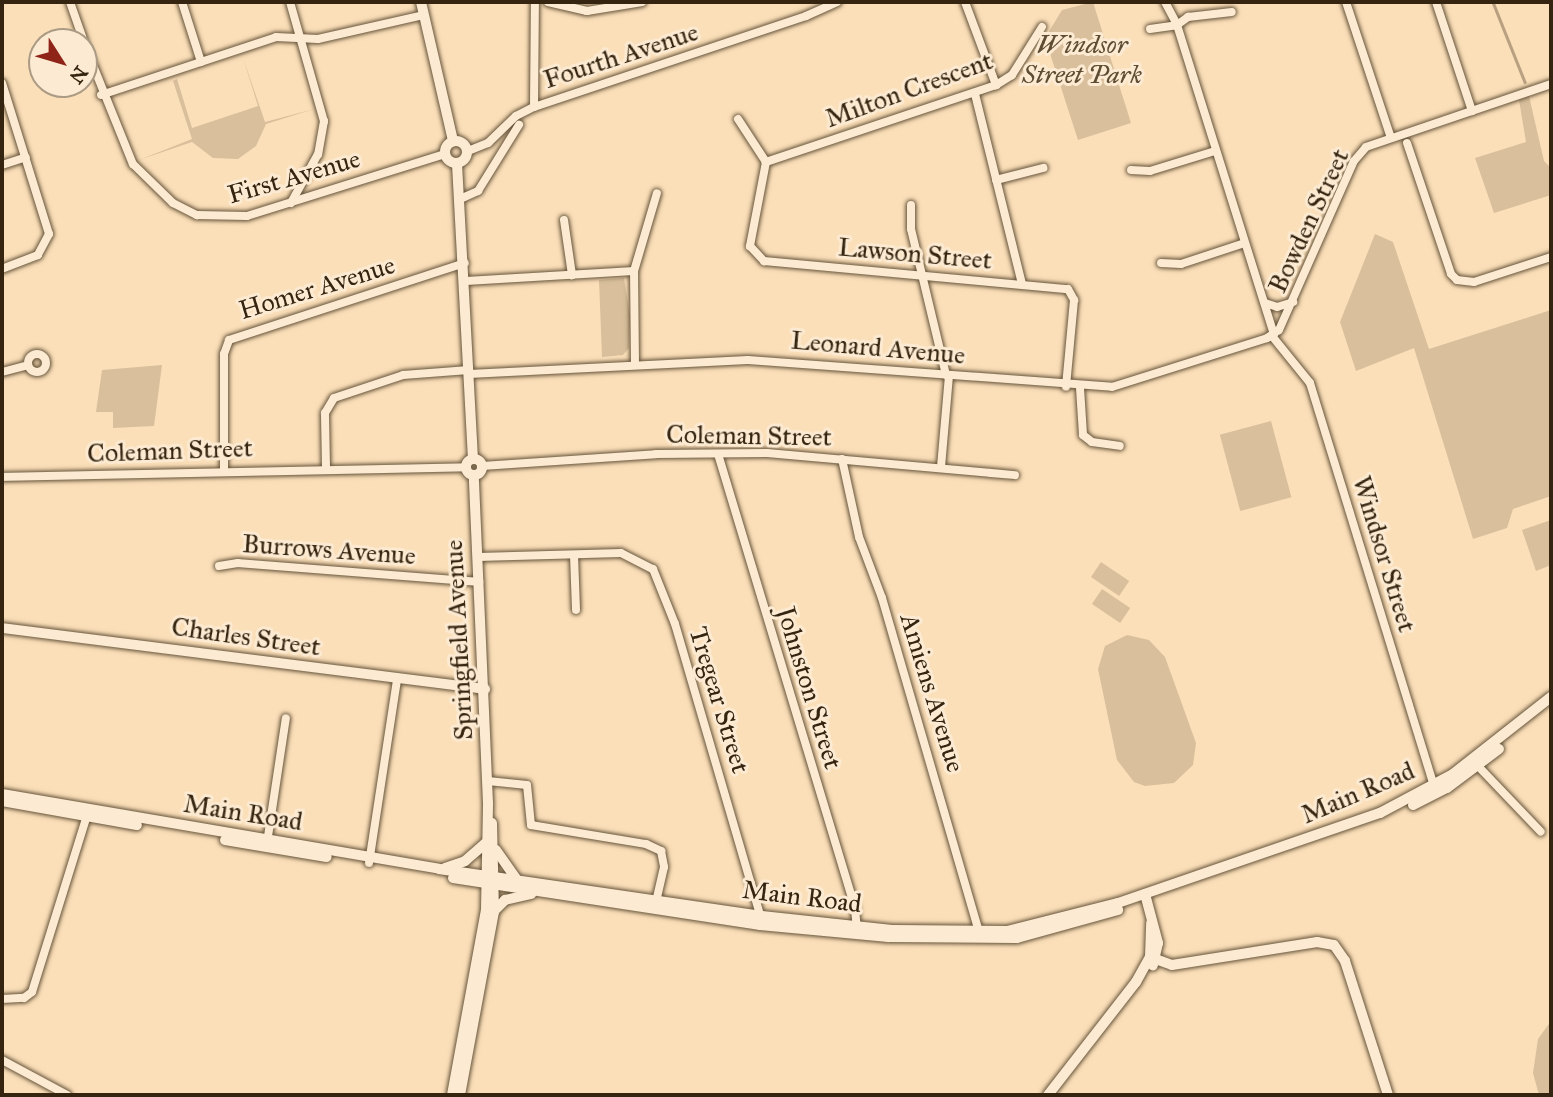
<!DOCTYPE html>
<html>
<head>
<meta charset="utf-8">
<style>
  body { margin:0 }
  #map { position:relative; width:1553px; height:1097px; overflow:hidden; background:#fbdfb9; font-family:"IM FELL Great Primer",serif }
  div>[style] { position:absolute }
  .green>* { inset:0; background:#d9bf9c; transform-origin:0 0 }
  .stream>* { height:2.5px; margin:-1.25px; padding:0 1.25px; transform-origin:1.25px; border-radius:1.25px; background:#b8a080 }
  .roads { filter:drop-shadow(0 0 2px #66543a) drop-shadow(0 0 2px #66543a) }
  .street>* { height:8px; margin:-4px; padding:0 4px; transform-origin:4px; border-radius:4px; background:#fcead2 }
  .street>.ring { margin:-4px; padding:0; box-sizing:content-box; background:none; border:8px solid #fcead2; border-radius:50% }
  .secondary>* { height:10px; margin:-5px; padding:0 5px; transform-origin:5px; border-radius:5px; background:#fcead2 }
  .secondary>.ring { margin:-5px; padding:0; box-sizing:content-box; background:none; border:10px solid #fcead2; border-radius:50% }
  span { translate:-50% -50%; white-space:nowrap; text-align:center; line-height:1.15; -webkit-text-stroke:6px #fcead2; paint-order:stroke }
  .park-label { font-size:26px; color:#5e4c33; font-style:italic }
  .street-label { font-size:26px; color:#352510 }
  .frame { position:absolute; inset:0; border:4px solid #352510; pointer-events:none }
  .north { position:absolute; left:28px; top:28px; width:70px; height:70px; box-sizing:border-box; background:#fcead2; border:2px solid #ac9b84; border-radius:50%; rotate:127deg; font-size:19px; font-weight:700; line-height:28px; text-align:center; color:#352510 }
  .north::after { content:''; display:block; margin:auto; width:24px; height:32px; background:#8f2418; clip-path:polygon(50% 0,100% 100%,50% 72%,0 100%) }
</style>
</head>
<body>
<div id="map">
  <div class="green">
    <i style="clip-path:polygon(1093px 2px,1131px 123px,1078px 140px,1045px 38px,1062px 10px)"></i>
    <i style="clip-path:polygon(243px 58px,265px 122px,314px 109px,266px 124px,256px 146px,238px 159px,213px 158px,192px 142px,139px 160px,192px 139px,173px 81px,177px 79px,192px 128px,258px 106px)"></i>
    <i style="clip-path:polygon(1529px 96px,1544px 161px,1551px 168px,1551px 195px,1494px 213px,1475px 158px,1526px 142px,1519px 100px)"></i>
    <i style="clip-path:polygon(1375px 234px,1393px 242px,1429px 349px,1551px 310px,1551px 496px,1513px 509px,1507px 528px,1473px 539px,1414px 348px,1356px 371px,1340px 322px)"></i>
    <i style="clip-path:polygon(624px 278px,630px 316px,629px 348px,623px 355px,602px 357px,599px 280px)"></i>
    <i style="clip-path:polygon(162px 365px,154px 426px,113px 428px,113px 412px,96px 412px,102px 370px)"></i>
    <i style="left:1271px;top:421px;width:79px;height:53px;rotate:75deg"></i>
    <i style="clip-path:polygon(1551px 520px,1551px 565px,1536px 571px,1522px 530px)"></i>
    <i style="left:1101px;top:562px;width:34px;height:18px;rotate:34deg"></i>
    <i style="left:1102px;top:589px;width:34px;height:18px;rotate:34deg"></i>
    <i style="clip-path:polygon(1127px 635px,1149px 640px,1165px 657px,1196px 743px,1193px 765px,1174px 783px,1145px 786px,1134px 782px,1117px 760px,1098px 669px,1105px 646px)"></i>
    <i style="clip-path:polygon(1551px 1021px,1551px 1095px,1539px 1095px,1533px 1073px,1538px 1039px)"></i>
  </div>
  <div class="stream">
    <i style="left:1493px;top:2px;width:86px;rotate:68.2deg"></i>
  </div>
  <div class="roads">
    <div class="street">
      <i style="left:70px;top:2px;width:42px;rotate:70.7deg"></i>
      <i style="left:182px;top:2px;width:63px;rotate:72.4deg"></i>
      <i style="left:290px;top:2px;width:124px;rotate:74.1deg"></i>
      <i style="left:324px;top:121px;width:34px;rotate:100deg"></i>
      <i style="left:318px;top:154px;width:56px;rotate:118.9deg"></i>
      <i style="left:548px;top:2px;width:40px;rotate:13deg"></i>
      <i style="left:587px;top:11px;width:56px;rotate:-9.3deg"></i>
      <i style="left:965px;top:2px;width:89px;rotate:69.5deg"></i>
      <i style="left:1165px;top:2px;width:26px;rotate:62deg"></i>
      <i style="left:1177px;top:25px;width:324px;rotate:72.6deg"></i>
      <i style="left:1346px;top:2px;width:143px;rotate:71.7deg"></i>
      <i style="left:1436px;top:2px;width:115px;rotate:71.7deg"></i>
      <i style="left:1177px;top:25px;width:14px;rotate:-36deg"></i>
      <i style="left:1188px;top:17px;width:44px;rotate:-6.5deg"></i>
      <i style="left:1042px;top:27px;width:57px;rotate:122deg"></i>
      <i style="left:1012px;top:75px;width:19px;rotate:148deg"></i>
      <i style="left:996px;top:85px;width:243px;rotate:161.5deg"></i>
      <i style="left:766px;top:162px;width:86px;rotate:100.8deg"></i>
      <i style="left:750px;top:246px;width:21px;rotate:47deg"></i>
      <i style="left:764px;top:261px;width:305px;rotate:5.3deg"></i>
      <i style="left:1068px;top:289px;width:13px;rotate:61deg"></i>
      <i style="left:1074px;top:300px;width:87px;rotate:95.3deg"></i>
      <i style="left:1150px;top:29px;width:27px;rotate:-8deg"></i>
      <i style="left:84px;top:43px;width:131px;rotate:68deg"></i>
      <i style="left:133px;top:164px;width:56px;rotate:44.3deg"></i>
      <i style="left:173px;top:203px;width:27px;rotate:27deg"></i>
      <i style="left:197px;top:215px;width:50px;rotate:1.1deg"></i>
      <i style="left:247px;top:216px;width:207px;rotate:-17.4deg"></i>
      <i style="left:2px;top:83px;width:158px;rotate:72.7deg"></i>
      <i style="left:49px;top:234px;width:24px;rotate:118deg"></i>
      <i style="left:38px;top:255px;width:39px;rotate:159deg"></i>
      <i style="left:975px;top:94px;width:196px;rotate:76.1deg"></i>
      <i style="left:101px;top:95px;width:184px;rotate:-18.3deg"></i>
      <i style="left:276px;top:37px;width:42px;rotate:2.7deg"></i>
      <i style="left:318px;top:39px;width:109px;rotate:-12.8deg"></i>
      <i style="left:534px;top:107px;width:105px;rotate:-89.5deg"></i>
      <i style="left:738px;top:119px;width:51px;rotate:56.9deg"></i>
      <i style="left:1407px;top:143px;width:138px;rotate:71.4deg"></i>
      <i style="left:1451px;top:274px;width:8px;rotate:45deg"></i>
      <i style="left:1457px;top:280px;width:17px;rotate:7deg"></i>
      <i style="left:1474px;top:282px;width:81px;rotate:-18deg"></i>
      <i style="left:468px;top:151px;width:22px;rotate:-22deg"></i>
      <i style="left:488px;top:143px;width:39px;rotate:-44deg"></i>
      <i style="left:516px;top:116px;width:20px;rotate:-27deg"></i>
      <i style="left:534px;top:107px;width:287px;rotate:-18.5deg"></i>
      <i style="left:806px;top:16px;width:34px;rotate:-24deg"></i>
      <i style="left:2px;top:165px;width:25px;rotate:-18deg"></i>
      <i style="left:1131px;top:170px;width:19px;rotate:3deg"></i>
      <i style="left:1150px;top:171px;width:68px;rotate:-17.1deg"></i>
      <i style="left:996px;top:180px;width:49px;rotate:-14.3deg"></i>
      <i style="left:460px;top:199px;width:20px;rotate:-24deg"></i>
      <i style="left:478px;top:191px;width:78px;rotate:-58.2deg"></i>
      <i style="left:911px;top:205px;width:24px;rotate:90deg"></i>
      <i style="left:911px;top:229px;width:150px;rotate:76.5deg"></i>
      <i style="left:564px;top:220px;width:56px;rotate:81.7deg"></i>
      <i style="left:1161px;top:263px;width:20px;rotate:3deg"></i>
      <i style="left:1181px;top:264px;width:67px;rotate:-18.2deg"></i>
      <i style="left:466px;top:281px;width:168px;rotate:-3.4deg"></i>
      <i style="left:1265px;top:303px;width:13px;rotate:18deg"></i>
      <i style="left:1277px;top:307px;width:17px;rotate:-17deg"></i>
      <i style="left:1272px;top:336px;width:60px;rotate:51deg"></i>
      <i style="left:1310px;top:383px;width:423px;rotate:72.9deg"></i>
      <i class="ring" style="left:28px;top:354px;width:10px;height:10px"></i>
      <i style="left:635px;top:364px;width:93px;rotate:-90.6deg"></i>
      <i style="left:634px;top:271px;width:81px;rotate:-73.6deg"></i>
      <i style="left:2px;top:372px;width:27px;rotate:-15deg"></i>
      <i style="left:469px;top:374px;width:279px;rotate:-2.9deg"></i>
      <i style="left:748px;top:360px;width:365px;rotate:4.2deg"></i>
      <i style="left:1112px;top:387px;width:163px;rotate:-17.5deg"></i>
      <i style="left:1267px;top:338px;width:14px;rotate:-34deg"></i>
      <i style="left:1279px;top:330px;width:185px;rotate:-66.1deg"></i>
      <i style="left:1354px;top:161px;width:18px;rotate:-49deg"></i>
      <i style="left:1366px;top:147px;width:195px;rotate:-18.8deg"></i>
      <i style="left:1080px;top:388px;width:47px;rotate:86.3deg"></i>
      <i style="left:1083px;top:435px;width:11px;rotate:38deg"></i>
      <i style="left:1092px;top:442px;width:28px;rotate:8deg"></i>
      <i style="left:718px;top:454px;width:474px;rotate:73.2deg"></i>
      <i style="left:855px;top:908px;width:22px;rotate:85deg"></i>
      <i style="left:842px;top:459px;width:80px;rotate:77.7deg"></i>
      <i style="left:859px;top:537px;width:65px;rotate:69.3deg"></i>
      <i style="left:882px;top:598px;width:351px;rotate:73.8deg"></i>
      <i style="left:482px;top:466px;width:174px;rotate:-3.9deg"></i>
      <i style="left:656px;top:454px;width:111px;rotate:-0.5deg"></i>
      <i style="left:767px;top:453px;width:249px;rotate:5.1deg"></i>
      <i style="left:326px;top:467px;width:54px;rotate:-91.1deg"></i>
      <i style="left:325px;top:413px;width:17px;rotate:-59deg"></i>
      <i style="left:334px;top:398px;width:73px;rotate:-18.4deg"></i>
      <i style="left:403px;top:375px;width:66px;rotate:-4.3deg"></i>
      <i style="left:941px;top:467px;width:91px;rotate:-85deg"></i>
      <i style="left:224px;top:470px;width:116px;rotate:-90deg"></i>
      <i style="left:224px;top:354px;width:15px;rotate:-70deg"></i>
      <i style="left:229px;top:340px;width:248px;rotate:-18.1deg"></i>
      <i style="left:2px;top:477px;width:463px;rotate:-1.2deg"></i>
      <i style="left:574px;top:555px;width:55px;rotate:87.9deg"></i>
      <i style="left:478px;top:557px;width:143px;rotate:-1.6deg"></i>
      <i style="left:621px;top:553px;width:36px;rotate:27deg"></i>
      <i style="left:653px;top:569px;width:59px;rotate:68.2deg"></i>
      <i style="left:675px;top:624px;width:307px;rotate:73.7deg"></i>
      <i style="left:219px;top:566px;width:19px;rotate:-9deg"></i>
      <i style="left:238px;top:563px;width:242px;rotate:4.5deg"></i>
      <i style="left:1475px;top:763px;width:95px;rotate:46.3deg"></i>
      <i style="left:488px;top:781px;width:39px;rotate:6deg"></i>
      <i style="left:527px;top:785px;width:40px;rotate:84.3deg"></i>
      <i style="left:531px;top:825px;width:117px;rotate:9.4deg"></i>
      <i style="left:646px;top:844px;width:17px;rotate:25deg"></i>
      <i style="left:661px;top:851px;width:16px;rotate:79deg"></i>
      <i style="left:664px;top:867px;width:37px;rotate:103deg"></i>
      <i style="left:267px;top:843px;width:126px;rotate:-81.4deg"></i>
      <i style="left:369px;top:863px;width:185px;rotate:-81.3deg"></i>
      <i style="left:2px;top:999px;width:22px;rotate:-3deg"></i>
      <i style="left:24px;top:998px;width:10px;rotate:-37deg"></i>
      <i style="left:32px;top:992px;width:189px;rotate:-72.7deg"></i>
      <i style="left:2px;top:1060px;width:74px;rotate:28.3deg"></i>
    </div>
    <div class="secondary">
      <i style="left:421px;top:2px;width:143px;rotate:77deg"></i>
      <i class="ring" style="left:445px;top:141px;width:12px;height:12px"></i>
      <i style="left:457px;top:164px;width:295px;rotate:86.9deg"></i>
      <i class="ring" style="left:466px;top:459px;width:6px;height:6px"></i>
      <i style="left:2px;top:628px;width:487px;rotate:7.2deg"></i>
      <i style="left:2px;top:794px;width:443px;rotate:9.7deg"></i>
      <i style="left:439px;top:869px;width:326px;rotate:8.3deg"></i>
      <i style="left:762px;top:916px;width:133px;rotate:6.1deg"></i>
      <i style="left:894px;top:930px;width:113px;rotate:0.5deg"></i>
      <i style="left:1007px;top:931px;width:114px;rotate:-14.2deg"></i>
      <i style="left:1118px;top:903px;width:277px;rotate:-19deg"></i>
      <i style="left:1380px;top:813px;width:83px;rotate:-28.1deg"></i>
      <i style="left:1453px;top:774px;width:125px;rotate:-38.2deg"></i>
      <i style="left:2px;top:801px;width:137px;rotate:10.1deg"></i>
      <i style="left:1413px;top:805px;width:38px;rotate:-27deg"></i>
      <i style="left:1447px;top:788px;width:65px;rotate:-36.9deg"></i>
      <i style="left:225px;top:840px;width:103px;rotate:9.5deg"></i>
      <i style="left:496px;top:850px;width:35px;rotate:55deg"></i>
      <i style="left:445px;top:868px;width:21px;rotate:-19deg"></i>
      <i style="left:465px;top:861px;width:28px;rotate:-41deg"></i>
      <i style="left:453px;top:878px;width:311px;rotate:8.7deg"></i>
      <i style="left:760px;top:925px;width:129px;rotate:5.4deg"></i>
      <i style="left:888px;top:937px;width:129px;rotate:0.4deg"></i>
      <i style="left:1017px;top:938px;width:105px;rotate:-15.5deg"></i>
      <i style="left:1145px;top:894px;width:51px;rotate:75.1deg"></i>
      <i style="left:1158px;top:943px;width:23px;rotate:103deg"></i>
      <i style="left:494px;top:911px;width:16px;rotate:-45deg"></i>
      <i style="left:505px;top:900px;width:27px;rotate:-13deg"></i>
      <i style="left:1150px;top:957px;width:23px;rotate:20deg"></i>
      <i style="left:1172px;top:965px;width:147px;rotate:-9deg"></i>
      <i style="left:1317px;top:942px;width:17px;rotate:10deg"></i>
      <i style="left:1334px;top:945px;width:19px;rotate:55deg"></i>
      <i style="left:1345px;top:961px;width:141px;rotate:72.2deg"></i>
      <i style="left:452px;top:1095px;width:188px;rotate:-79.6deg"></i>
      <i style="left:486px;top:910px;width:107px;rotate:-88.9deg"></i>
      <i style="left:488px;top:803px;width:327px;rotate:-92.5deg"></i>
      <i style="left:460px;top:1095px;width:186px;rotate:-79.5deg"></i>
      <i style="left:494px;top:912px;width:89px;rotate:-91.3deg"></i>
      <i style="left:1048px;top:1095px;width:143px;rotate:-52.1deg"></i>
      <i style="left:1136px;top:982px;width:29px;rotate:-61deg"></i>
      <i style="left:1150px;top:957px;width:34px;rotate:-88deg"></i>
    </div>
  </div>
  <div class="park-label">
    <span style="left:1082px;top:60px">Windsor<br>Street Park</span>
  </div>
  <div class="street-label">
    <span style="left:621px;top:56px;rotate:-18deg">Fourth Avenue</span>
    <span style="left:909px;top:90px;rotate:-20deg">Milton Crescent</span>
    <span style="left:294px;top:177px;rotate:-16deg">First Avenue</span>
    <span style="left:1309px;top:221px;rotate:-65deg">Bowden Street</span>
    <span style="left:915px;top:254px;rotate:5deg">Lawson Street</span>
    <span style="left:317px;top:288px;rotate:-17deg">Homer Avenue</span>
    <span style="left:878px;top:348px;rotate:5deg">Leonard Avenue</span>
    <span style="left:749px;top:436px;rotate:1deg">Coleman Street</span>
    <span style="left:170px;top:451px;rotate:-2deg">Coleman Street</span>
    <span style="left:329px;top:550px;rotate:4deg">Burrows Avenue</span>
    <span style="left:1384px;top:554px;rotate:73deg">Windsor Street</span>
    <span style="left:246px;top:637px;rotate:8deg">Charles Street</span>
    <span style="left:459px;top:640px;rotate:-93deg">Springfield Avenue</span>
    <span style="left:809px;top:688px;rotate:73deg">Johnston Street</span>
    <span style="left:932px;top:693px;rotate:73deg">Amiens Avenue</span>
    <span style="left:719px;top:700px;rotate:73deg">Tregear Street</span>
    <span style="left:1358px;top:793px;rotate:-23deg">Main Road</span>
    <span style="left:243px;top:813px;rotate:9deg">Main Road</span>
    <span style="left:802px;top:897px;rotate:7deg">Main Road</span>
  </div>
  <div class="frame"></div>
  <div class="north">N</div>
</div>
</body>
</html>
